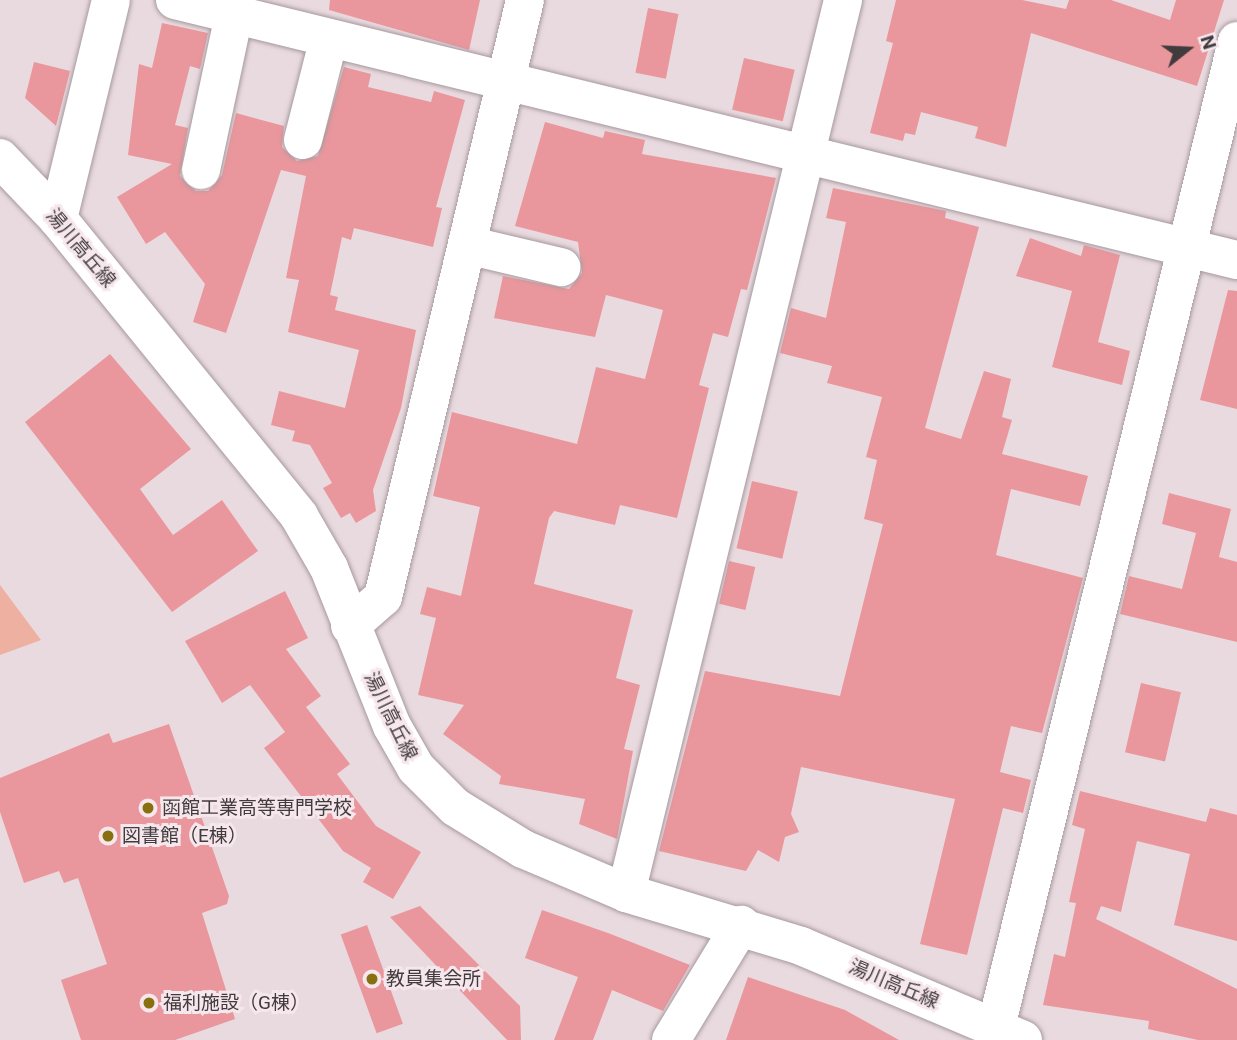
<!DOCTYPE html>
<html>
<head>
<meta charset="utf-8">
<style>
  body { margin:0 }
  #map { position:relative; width:1237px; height:1040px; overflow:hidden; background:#e9dadf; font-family:Roboto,"Noto Sans JP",sans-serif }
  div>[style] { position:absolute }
  .green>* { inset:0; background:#eeb0a1 }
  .building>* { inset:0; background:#e9979d; transform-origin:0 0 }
  .roads { filter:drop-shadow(0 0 2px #a6999d) drop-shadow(0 0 2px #a6999d) }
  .minor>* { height:38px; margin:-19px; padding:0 19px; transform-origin:19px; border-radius:19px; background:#fff }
  .dots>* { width:19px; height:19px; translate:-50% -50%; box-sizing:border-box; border:4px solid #f6e7ec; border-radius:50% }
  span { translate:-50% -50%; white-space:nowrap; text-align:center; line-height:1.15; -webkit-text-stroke:6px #f6e7ec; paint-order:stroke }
  .street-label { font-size:19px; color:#413b3d }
  .poi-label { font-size:19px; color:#413b3d }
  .left { translate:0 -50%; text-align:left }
  .north { position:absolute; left:1153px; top:14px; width:70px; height:70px; -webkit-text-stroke:5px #f6e7ec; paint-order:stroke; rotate:72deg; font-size:19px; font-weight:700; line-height:28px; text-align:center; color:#413b3d }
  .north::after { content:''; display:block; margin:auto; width:24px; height:32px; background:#413b3d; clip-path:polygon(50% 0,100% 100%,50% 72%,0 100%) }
</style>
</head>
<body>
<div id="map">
  <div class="green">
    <i style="clip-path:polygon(0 585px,41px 640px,0 655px)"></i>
  </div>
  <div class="building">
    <i style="clip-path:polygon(330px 0,480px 0,469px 50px,329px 10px)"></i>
    <i style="clip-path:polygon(896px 0,1022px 0,1066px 9px,1069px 0,1111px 0,1170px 20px,1176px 0,1224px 0,1197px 86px,1031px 33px,1006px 147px,975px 138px,978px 127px,921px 112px,915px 135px,905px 133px,903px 141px,870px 133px,893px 43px,886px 41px)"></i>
    <i style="left:648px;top:8px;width:31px;height:66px;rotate:11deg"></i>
    <i style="clip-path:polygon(162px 23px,208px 33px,200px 69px,190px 66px,175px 125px,188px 128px,180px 176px,196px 191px,208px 191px,222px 175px,236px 113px,284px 126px,282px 147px,297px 161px,318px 156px,344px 67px,371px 74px,368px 87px,431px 102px,434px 91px,465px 100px,436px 207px,442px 208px,433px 247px,354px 228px,351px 240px,342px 237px,330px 295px,338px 297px,335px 310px,416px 330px,401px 408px,373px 490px,376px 511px,356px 523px,350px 513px,341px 518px,323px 488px,332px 483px,310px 445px,292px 441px,295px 431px,271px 425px,279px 391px,345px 408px,359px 350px,288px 332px,299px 280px,286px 278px,306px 176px,281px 170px,226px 333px,193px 322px,205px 284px,165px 232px,146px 244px,117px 197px,172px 164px,128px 155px,139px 64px,152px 68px)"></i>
    <i style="left:744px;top:58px;width:52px;height:53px;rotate:13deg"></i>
    <i style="clip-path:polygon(34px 62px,70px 71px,56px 126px,25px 98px)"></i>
    <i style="clip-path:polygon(545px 122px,603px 138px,605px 131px,645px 140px,642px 154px,776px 178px,747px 290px,741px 289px,728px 337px,713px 333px,699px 385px,709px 388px,677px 518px,620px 505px,615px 525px,554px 511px,549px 518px,534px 584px,633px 610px,616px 678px,640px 685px,624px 749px,633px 751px,617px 839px,579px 824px,585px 799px,499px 784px,501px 776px,443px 734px,464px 705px,418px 695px,436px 618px,420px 614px,427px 587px,461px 596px,480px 507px,433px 496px,452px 412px,577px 444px,596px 367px,645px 379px,663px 310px,606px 295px,595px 337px,494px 318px,503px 276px,569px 289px,582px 273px,578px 242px,515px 226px)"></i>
    <i style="clip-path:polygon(833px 188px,946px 211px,945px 218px,979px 227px,925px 428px,961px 439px,984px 371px,1011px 379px,1002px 417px,1012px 420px,1002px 454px,1088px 476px,1080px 506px,1011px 489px,996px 555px,1083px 578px,1042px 733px,1011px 726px,1000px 772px,1031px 780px,1023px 813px,1003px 808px,967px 955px,920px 944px,955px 799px,801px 767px,791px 814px,799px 832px,785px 837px,779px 862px,758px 850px,746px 871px,659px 851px,705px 671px,840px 696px,883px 524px,864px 519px,877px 460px,866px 457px,882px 397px,827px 383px,832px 366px,780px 353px,791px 308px,826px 318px,846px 222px,826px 218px)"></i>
    <i style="clip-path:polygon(1030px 238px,1081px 256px,1084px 245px,1120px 255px,1098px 342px,1130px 351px,1122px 385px,1052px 367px,1072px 291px,1016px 276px)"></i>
    <i style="clip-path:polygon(1228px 290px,1237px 291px,1237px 409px,1200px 400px)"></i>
    <i style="clip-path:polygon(110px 354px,191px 449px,140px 489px,173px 535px,222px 500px,258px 551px,172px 612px,25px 422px)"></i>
    <i style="left:752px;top:481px;width:47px;height:69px;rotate:13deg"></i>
    <i style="clip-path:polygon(1169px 493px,1231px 509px,1219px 557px,1237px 562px,1237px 642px,1120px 614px,1129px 576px,1182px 589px,1196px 533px,1162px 524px)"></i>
    <i style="left:729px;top:561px;width:27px;height:44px;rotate:13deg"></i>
    <i style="clip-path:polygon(285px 591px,308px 638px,286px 649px,321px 696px,306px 707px,350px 764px,337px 774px,376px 826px,421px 852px,393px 899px,363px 882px,371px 868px,343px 851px,264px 748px,285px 732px,250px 685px,222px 703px,185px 641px)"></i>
    <i style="left:1141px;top:683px;width:41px;height:71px;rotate:13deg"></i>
    <i style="clip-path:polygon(169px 724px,229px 896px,227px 904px,202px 913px,235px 1019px,175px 1040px,81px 1040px,61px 980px,107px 964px,78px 878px,64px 883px,59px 871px,24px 883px,0 812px,0 778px,109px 733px,113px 743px)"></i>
    <i style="clip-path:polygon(1080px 791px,1206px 822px,1210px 808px,1237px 815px,1237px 941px,1174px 925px,1190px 854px,1137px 841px,1121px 912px,1101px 906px,1096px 919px,1237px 989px,1237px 1040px,1198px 1040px,1148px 1029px,1149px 1021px,1043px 1005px,1054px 954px,1065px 957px,1076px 903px,1069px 902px,1085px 829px,1072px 825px)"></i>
    <i style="clip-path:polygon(420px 906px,520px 1006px,521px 1040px,507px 1040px,390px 917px)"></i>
    <i style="clip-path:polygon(542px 910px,608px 933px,690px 965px,663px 1011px,612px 990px,593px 1040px,554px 1040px,578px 977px,525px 958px)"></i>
    <i style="left:367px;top:925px;width:105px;height:28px;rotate:70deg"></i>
    <i style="clip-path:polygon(748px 977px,845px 1010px,899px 1040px,726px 1040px)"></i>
  </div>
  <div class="roads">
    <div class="minor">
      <i style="left:175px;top:0;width:1093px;rotate:13.76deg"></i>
      <i style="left:303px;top:140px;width:105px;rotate:-75.7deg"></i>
      <i style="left:0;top:158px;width:84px;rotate:46.4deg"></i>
      <i style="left:58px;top:219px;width:382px;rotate:50.9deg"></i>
      <i style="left:299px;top:516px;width:60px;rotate:60deg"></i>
      <i style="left:329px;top:568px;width:170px;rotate:68.3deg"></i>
      <i style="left:392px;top:726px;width:48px;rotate:60.3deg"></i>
      <i style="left:416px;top:768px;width:55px;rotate:45deg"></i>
      <i style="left:455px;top:807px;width:80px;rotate:31.7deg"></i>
      <i style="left:523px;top:849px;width:112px;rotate:23.1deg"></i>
      <i style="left:626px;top:893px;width:183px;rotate:16.8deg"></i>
      <i style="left:801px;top:946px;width:241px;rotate:22.9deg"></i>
      <i style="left:201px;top:170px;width:158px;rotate:-78deg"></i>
      <i style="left:58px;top:219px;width:225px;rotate:-76.4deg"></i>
      <i style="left:467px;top:245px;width:97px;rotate:13.2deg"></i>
      <i style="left:350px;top:626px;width:44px;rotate:-41.3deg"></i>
      <i style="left:383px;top:597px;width:614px;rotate:-76.62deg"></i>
      <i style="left:626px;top:893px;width:919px;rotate:-76.34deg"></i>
      <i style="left:996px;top:1027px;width:1015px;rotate:-76.26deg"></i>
      <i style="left:671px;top:1040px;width:135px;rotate:-58.7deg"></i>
    </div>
  </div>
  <div class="dots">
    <i style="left:148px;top:808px;background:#886f10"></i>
    <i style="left:108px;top:836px;background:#886f10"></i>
    <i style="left:372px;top:979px;background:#886f10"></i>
    <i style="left:149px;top:1003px;background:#886f10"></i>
  </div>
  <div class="street-label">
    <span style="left:81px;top:248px;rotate:50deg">湯川高丘線</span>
    <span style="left:391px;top:716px;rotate:64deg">湯川高丘線</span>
    <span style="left:894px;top:984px;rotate:23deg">湯川高丘線</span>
  </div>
  <div class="poi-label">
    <span class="left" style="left:162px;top:808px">函館工業高等専門学校</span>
    <span class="left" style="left:122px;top:836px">図書館（E棟）</span>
    <span class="left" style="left:386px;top:979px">教員集会所</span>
    <span class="left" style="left:163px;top:1003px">福利施設（G棟）</span>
  </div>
  <div class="north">N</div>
</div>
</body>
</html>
